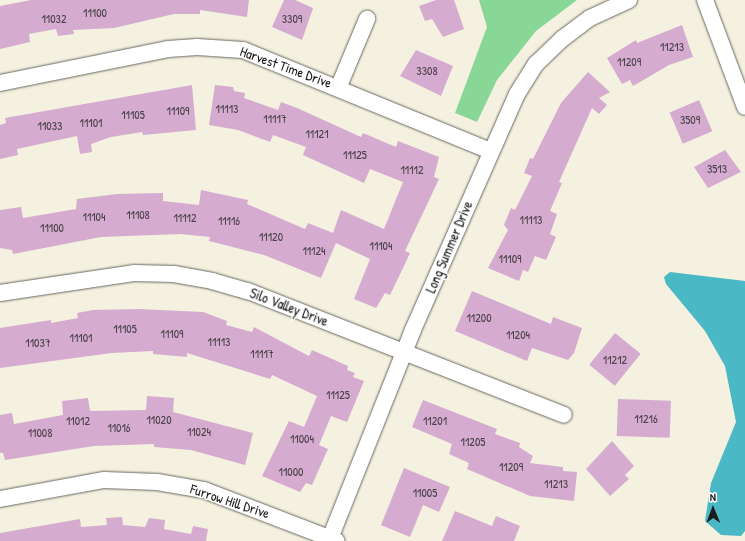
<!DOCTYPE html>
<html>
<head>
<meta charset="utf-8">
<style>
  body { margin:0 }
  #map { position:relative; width:745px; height:541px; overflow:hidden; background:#f4f1e0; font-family:"Patrick Hand",sans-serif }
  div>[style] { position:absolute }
  .green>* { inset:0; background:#89d796 }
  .water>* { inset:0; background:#4bb8c6 }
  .building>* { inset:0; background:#d5acd0; transform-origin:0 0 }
  .roads { filter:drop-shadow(0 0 1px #686761) drop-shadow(0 0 1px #686761) }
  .minor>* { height:16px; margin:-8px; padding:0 8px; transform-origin:8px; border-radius:8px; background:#fff }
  span { translate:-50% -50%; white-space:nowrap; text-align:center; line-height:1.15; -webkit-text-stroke:3px #fff; paint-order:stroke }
  .number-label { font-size:12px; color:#4a4049 }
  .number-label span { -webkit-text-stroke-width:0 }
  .street-label { font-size:14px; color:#1c1c1c }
  .north { position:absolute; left:693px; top:489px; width:40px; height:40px; -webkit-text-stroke:3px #fff; paint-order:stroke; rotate:359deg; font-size:11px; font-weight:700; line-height:16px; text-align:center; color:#1c1c1c }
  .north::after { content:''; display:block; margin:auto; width:14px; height:18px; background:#1c1c1c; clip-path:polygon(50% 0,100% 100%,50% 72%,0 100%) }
</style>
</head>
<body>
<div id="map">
  <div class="green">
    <i style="clip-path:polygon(479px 0,577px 0,536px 31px,497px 80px,477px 122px,455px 113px,487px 27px)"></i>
  </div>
  <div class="water">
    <i style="clip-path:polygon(670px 272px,745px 281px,745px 531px,741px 536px,721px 535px,705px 521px,711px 483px,736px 422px,725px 366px,705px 331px,666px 284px,664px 277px)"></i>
  </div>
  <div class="building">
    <i style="clip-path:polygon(31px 0,249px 0,247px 17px,200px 10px,200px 14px,174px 14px,114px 28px,73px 30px,74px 34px,58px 36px,56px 29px,29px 34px,30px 42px,0 49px,0 6px)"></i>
    <i style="clip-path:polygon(284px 0,295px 0,313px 8px,302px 40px,272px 27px)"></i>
    <i style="clip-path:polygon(436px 0,454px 0,464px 29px,443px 37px,432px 19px,425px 21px,419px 6px)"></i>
    <i style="clip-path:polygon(682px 25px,693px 57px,669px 65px,633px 86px,630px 80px,622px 84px,607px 58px,636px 40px,637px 43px)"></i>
    <i style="clip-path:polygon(416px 50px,453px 66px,441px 96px,400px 76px)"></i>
    <i style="clip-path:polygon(588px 72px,610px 92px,599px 98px,607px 105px,599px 114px,592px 108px,559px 182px,562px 183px,550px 211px,557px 214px,550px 234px,556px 237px,546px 260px,535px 256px,528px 272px,523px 270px,519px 281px,488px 268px,508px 230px,504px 225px,511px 208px,515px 210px,532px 176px,524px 173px,530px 158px,533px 159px,561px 103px)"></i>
    <i style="clip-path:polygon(192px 85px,196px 130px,143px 135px,142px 132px,111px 137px,91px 144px,92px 152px,80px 154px,77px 136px,17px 149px,18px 155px,0 159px,0 125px,6px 123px,5px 118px)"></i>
    <i style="clip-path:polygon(215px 85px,233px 87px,234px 91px,245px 93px,244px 98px,278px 110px,281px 102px,297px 108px,361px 137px,363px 133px,396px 147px,398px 141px,439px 157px,434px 177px,439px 179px,405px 251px,410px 253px,404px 266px,390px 295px,385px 293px,376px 308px,354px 299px,370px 259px,336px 243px,321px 278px,264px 255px,209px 241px,210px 237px,180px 234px,101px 237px,13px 254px,12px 250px,0 248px,0 210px,21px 207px,23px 218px,76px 209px,77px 199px,117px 194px,163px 193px,163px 201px,199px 205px,201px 190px,248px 200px,247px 204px,305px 229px,308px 223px,333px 233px,341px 210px,384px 229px,403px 182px,370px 169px,364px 183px,303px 155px,306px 147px,273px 135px,270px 142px,238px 130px,209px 125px)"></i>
    <i style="left:699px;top:100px;width:34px;height:32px;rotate:67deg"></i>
    <i style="clip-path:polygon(725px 150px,741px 172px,708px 188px,694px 167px)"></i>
    <i style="clip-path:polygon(472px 291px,551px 324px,553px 317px,582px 328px,574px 353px,568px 360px,532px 348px,527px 361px,455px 331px)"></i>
    <i style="clip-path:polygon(139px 309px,203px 312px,227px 321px,226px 325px,252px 332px,254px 327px,309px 356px,312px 350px,348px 366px,347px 370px,355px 373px,353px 377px,364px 381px,347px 422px,331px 416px,319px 445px,328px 449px,312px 485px,306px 483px,300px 492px,262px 476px,289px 421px,304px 427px,317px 396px,272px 375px,270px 379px,187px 353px,187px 357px,153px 354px,153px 351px,112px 353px,0 368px,0 328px,51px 320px,51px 323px,78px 318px,77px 313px,93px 310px)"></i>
    <i style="left:615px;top:333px;width:33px;height:41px;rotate:39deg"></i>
    <i style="clip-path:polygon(147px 396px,174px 398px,173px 412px,253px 433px,245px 465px,191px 450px,154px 447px,154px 444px,94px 446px,5px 460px,3px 453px,0 453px,0 415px,12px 413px,14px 424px,63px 415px,62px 401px,88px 398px,90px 411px,146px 410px)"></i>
    <i style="left:618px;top:399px;width:53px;height:37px;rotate:2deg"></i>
    <i style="clip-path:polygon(423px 400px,497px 429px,495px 434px,520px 443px,519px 447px,533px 456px,530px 463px,563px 467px,563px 471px,577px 472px,574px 501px,530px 496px,467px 469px,469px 463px,449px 454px,452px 444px,412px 427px)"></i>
    <i style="clip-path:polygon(612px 441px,634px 466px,625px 475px,629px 479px,610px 496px,586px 469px)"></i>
    <i style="clip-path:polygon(404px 468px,450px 487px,439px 512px,423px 505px,410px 537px,381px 525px)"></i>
    <i style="clip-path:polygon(455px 511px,492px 526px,496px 516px,520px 526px,514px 541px,442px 541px)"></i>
    <i style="clip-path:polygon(122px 517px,123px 525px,145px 527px,149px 518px,165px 520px,164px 529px,191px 534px,193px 526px,208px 529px,206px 541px,0 541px,0 533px,80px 519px,81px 527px,107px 525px,106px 518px)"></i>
  </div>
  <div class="roads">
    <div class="minor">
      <i style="left:705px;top:0;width:114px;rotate:69.5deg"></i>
      <i style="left:0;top:83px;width:171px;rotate:-11.4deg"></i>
      <i style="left:168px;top:49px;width:29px;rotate:-4deg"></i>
      <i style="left:197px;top:47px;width:46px;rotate:3.7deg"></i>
      <i style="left:243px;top:50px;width:267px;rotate:22.2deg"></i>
      <i style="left:339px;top:86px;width:73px;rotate:-67.3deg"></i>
      <i style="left:0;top:293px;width:135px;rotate:-8.5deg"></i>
      <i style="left:134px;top:273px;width:40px;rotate:1.4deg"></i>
      <i style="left:174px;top:274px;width:39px;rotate:10deg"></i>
      <i style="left:212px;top:281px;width:37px;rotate:16deg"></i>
      <i style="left:248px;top:291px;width:339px;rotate:21.4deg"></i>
      <i style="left:0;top:499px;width:106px;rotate:-10.4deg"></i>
      <i style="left:104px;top:480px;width:53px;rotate:2.2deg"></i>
      <i style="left:157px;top:482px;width:48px;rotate:9.7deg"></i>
      <i style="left:204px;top:490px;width:142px;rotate:21deg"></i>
      <i style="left:329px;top:541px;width:225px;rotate:-68.3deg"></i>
      <i style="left:412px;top:332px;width:260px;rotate:-66.2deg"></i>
      <i style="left:517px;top:94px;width:36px;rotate:-58deg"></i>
      <i style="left:536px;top:64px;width:36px;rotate:-44deg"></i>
      <i style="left:562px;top:39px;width:35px;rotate:-37deg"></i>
      <i style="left:590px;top:18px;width:43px;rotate:-24.8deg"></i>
    </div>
  </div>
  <div class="number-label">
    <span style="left:95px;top:13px">11100</span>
    <span style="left:54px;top:19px">11032</span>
    <span style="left:292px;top:19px">3309</span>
    <span style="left:672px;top:47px">11213</span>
    <span style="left:629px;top:62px">11209</span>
    <span style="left:427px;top:71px">3308</span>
    <span style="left:227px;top:109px">11113</span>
    <span style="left:178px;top:111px">11109</span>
    <span style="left:133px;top:115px">11105</span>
    <span style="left:275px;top:119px">11117</span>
    <span style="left:690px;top:120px">3509</span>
    <span style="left:91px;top:123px">11101</span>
    <span style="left:50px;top:126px">11033</span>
    <span style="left:317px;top:134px">11121</span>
    <span style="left:355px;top:155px">11125</span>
    <span style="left:717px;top:169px">3513</span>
    <span style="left:412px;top:170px">11112</span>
    <span style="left:138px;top:215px">11108</span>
    <span style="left:94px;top:217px">11104</span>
    <span style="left:185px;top:218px">11112</span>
    <span style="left:531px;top:220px">11113</span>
    <span style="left:229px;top:221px">11116</span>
    <span style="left:52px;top:228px">11100</span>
    <span style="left:271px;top:237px">11120</span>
    <span style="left:381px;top:246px">11104</span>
    <span style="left:314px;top:251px">11124</span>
    <span style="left:510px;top:259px">11109</span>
    <span style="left:479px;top:318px">11200</span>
    <span style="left:125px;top:329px">11105</span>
    <span style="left:172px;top:334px">11109</span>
    <span style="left:518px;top:335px">11204</span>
    <span style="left:81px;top:338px">11101</span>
    <span style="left:219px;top:342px">11113</span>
    <span style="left:38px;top:343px">11037</span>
    <span style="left:262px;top:354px">11117</span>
    <span style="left:615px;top:360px">11212</span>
    <span style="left:338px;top:395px">11125</span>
    <span style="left:646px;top:419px">11216</span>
    <span style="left:159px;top:420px">11020</span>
    <span style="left:78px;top:421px">11012</span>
    <span style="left:435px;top:421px">11201</span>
    <span style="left:119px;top:428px">11016</span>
    <span style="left:199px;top:432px">11024</span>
    <span style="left:40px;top:433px">11008</span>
    <span style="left:302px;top:439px">11004</span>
    <span style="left:473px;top:442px">11205</span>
    <span style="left:511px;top:467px">11209</span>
    <span style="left:291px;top:472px">11000</span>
    <span style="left:556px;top:484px">11213</span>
    <span style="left:425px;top:493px">11005</span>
  </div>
  <div class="street-label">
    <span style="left:286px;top:67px;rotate:20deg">Harvest Time Drive</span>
    <span style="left:449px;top:247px;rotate:-67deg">Long Summer Drive</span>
    <span style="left:289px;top:307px;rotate:21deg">Silo Valley Drive</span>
    <span style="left:230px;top:501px;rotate:18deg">Furrow Hill Drive</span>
  </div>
  <div class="north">N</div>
</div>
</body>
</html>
